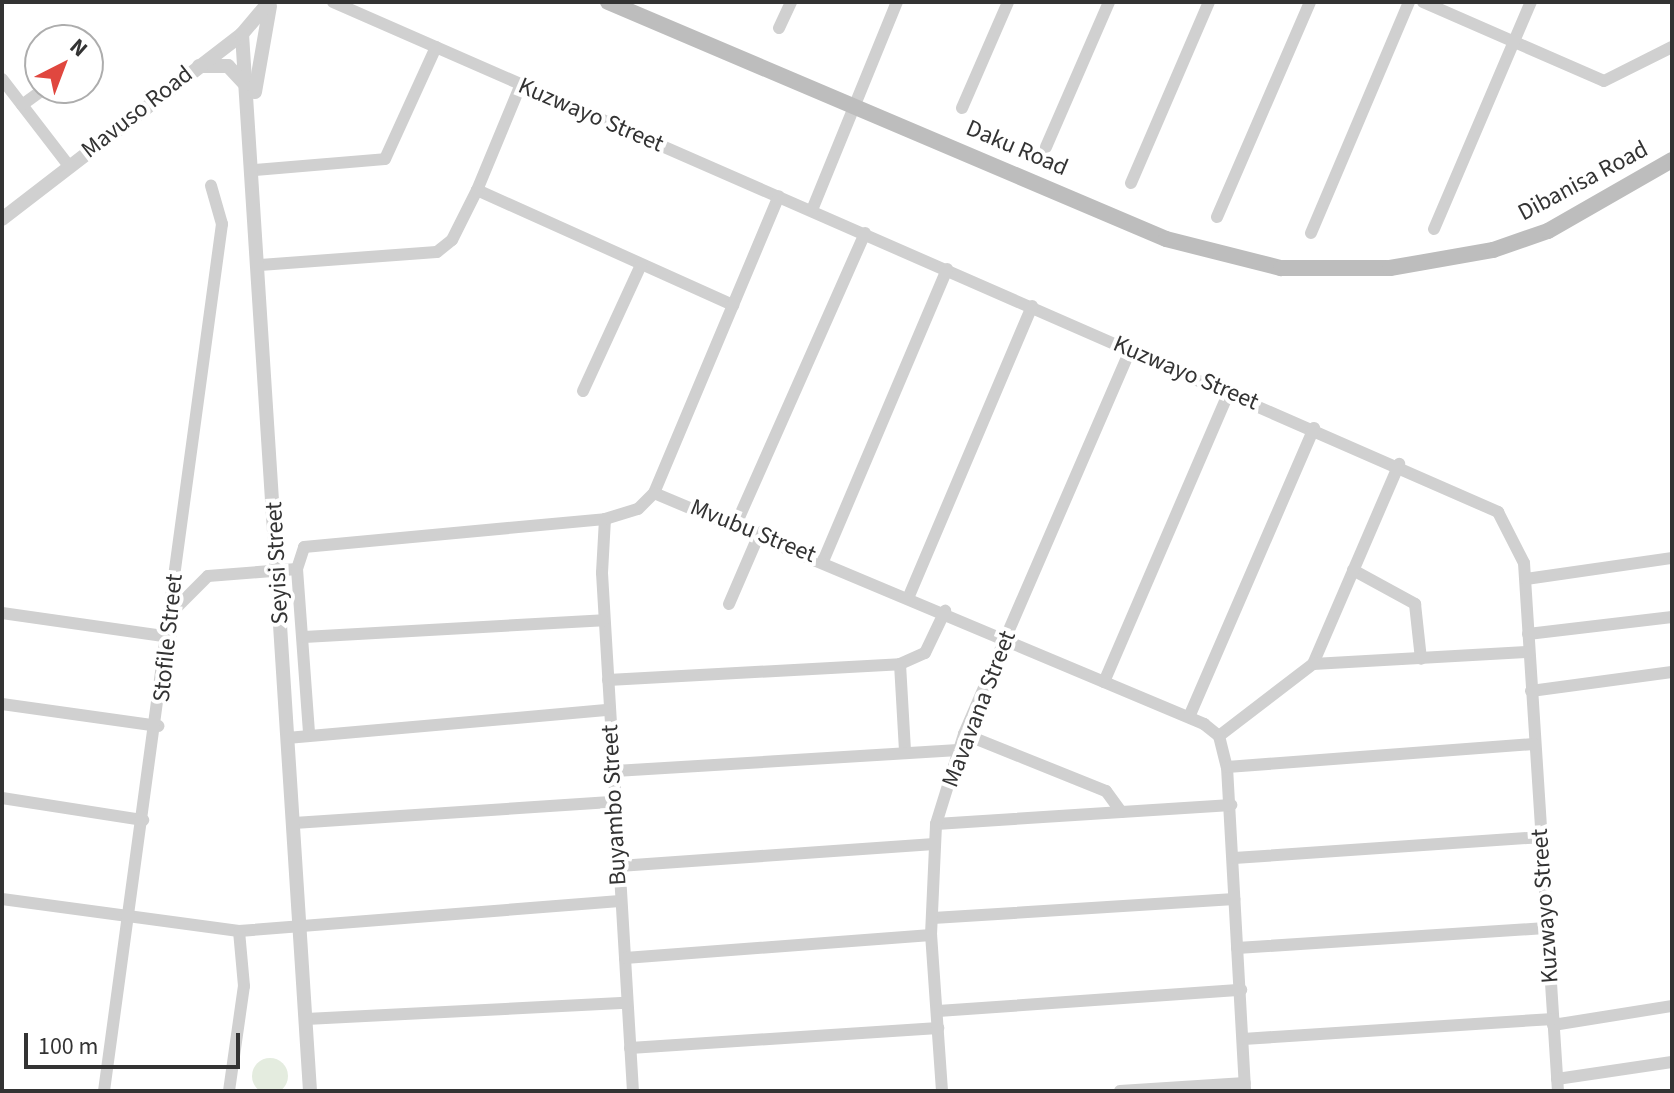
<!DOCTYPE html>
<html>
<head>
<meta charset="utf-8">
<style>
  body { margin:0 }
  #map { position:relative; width:1674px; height:1093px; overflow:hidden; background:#fff; font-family:"Source Sans 3",sans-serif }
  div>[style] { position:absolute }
  .green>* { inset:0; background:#e4ecdf }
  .round { border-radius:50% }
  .minor>* { height:12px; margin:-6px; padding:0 6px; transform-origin:6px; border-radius:6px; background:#d0d0d0 }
  .tertiary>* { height:14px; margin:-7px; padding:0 7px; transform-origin:7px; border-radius:7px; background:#d0d0d0 }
  .secondary>* { height:16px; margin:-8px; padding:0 8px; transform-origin:8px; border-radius:8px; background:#bdbdbd }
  span { translate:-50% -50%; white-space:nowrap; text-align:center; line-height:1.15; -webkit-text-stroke:8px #fff; paint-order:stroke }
  .street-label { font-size:24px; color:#333 }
  .frame { position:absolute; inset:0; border:4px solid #333; pointer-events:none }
  .north { position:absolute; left:24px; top:24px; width:80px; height:80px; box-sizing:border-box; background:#fff; border:2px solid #adadad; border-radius:50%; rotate:42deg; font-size:22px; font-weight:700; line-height:32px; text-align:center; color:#333 }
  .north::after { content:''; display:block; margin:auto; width:28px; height:36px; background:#e0473f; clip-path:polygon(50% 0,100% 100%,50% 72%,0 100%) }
  .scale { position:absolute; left:24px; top:1033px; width:216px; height:36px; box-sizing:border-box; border:4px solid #333; border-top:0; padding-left:10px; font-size:24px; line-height:28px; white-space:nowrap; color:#333; -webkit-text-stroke:6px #fff; paint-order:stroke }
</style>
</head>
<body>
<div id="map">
  <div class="green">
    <i class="round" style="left:252px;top:1058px;width:36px;height:36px"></i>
  </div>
  <div class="minor">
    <i style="left:333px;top:2px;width:1272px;rotate:23.64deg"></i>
    <i style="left:1498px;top:512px;width:57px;rotate:63deg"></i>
    <i style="left:1524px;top:563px;width:529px;rotate:86.32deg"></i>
    <i style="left:1423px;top:2px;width:197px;rotate:23.6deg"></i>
    <i style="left:1604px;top:81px;width:76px;rotate:-26.6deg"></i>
    <i style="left:779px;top:28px;width:29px;rotate:-65deg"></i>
    <i style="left:88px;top:56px;width:1px;rotate:-45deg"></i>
    <i style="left:2px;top:79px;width:110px;rotate:52.4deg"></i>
    <i style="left:521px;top:84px;width:115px;rotate:112.5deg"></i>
    <i style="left:477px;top:190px;width:281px;rotate:24.2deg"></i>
    <i style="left:22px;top:105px;width:29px;rotate:-36deg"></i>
    <i style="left:962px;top:108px;width:116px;rotate:-66.5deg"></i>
    <i style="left:1046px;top:147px;width:158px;rotate:-66.5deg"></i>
    <i style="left:255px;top:170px;width:130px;rotate:-4.8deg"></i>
    <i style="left:385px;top:159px;width:123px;rotate:-65.5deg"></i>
    <i style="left:1131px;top:183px;width:197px;rotate:-66.7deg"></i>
    <i style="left:812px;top:210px;width:225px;rotate:-67.8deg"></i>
    <i style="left:1217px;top:217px;width:234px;rotate:-66.6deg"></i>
    <i style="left:1434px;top:229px;width:247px;rotate:-66.9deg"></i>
    <i style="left:1311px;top:233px;width:251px;rotate:-67deg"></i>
    <i style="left:260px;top:265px;width:177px;rotate:-4.2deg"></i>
    <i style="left:437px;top:252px;width:19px;rotate:-39deg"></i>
    <i style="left:452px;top:240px;width:56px;rotate:-63.4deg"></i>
    <i style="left:583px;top:391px;width:139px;rotate:-65.3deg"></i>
    <i style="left:654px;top:493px;width:322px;rotate:-67.2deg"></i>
    <i style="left:605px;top:519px;width:54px;rotate:93.2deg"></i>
    <i style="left:602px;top:573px;width:519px;rotate:86.58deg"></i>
    <i style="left:737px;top:522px;width:316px;rotate:-66.1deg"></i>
    <i style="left:824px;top:559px;width:315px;rotate:-67deg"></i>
    <i style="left:297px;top:569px;width:162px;rotate:85.8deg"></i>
    <i style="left:1353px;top:570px;width:71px;rotate:28.7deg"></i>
    <i style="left:1415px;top:604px;width:55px;rotate:83.8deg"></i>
    <i style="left:1526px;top:579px;width:148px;rotate:-8.2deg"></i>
    <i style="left:909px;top:596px;width:315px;rotate:-67deg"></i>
    <i style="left:729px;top:604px;width:78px;rotate:-66.7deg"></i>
    <i style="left:174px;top:610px;width:48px;rotate:-45deg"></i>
    <i style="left:208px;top:576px;width:89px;rotate:-4.5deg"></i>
    <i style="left:297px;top:569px;width:23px;rotate:-72deg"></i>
    <i style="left:304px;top:547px;width:302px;rotate:-5.3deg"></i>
    <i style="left:605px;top:519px;width:34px;rotate:-17deg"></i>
    <i style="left:638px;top:509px;width:23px;rotate:-45deg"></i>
    <i style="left:654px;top:493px;width:597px;rotate:22.78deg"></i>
    <i style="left:1204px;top:724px;width:19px;rotate:39deg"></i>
    <i style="left:1219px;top:736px;width:32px;rotate:76deg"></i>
    <i style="left:1227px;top:767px;width:324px;rotate:86.8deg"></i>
    <i style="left:2px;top:613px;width:170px;rotate:8.1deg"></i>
    <i style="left:1528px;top:634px;width:145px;rotate:-6.7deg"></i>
    <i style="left:304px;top:637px;width:300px;rotate:-3.2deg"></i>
    <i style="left:900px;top:664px;width:27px;rotate:-24deg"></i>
    <i style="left:925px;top:653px;width:47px;rotate:-64.5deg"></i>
    <i style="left:1313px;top:664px;width:218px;rotate:-66.7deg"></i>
    <i style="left:608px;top:680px;width:292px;rotate:-3.1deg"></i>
    <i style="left:900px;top:664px;width:88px;rotate:86.7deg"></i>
    <i style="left:1104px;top:682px;width:316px;rotate:-66.7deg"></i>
    <i style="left:1531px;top:691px;width:142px;rotate:-7.7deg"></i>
    <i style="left:2px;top:704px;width:158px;rotate:8deg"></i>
    <i style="left:1189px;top:717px;width:315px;rotate:-66.6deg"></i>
    <i style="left:964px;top:734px;width:153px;rotate:21.9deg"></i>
    <i style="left:1106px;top:791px;width:26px;rotate:54deg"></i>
    <i style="left:1219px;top:736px;width:118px;rotate:-37.5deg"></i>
    <i style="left:1313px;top:664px;width:216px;rotate:-3.2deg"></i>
    <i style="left:287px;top:738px;width:323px;rotate:-5deg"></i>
    <i style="left:1227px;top:767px;width:308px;rotate:-4.3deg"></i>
    <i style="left:615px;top:771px;width:344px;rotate:-3.5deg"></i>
    <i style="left:2px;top:798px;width:143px;rotate:8.9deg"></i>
    <i style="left:294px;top:823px;width:321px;rotate:-3.8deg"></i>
    <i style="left:936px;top:824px;width:296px;rotate:-3.7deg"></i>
    <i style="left:1234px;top:858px;width:306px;rotate:-3.9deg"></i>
    <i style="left:619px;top:866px;width:316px;rotate:-4deg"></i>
    <i style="left:2px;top:899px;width:239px;rotate:7.7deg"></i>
    <i style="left:239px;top:931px;width:382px;rotate:-4.5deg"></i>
    <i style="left:933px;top:918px;width:302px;rotate:-3.6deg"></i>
    <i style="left:1237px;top:948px;width:309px;rotate:-3.7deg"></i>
    <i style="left:625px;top:958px;width:307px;rotate:-4.3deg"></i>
    <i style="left:938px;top:1011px;width:304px;rotate:-4deg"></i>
    <i style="left:306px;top:1019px;width:320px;rotate:-2.9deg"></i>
    <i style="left:1553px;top:1025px;width:121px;rotate:-9.1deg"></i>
    <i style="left:1243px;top:1039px;width:311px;rotate:-3.7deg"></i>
    <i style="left:630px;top:1048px;width:309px;rotate:-3.7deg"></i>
    <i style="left:1557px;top:1079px;width:116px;rotate:-8.4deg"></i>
    <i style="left:104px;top:1091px;width:875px;rotate:-82.25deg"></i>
    <i style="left:222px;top:224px;width:40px;rotate:-106deg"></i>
    <i style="left:229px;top:1091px;width:106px;rotate:-81.9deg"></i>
    <i style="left:244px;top:986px;width:55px;rotate:-95.2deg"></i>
    <i style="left:942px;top:1091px;width:156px;rotate:-94deg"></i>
    <i style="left:931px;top:935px;width:111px;rotate:-87.4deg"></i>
    <i style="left:936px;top:824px;width:94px;rotate:-72.7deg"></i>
    <i style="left:964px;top:734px;width:420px;rotate:-66.6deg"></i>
    <i style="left:1120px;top:1091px;width:125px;rotate:-3.7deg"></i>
  </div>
  <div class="tertiary">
    <i style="left:242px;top:34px;width:1059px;rotate:86.32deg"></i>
    <i style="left:199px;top:66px;width:29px"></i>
    <i style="left:228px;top:66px;width:25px;rotate:47deg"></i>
    <i style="left:255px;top:92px;width:87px;rotate:-80.1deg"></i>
    <i style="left:2px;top:219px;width:303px;rotate:-37.6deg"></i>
    <i style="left:242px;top:34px;width:42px;rotate:-49.8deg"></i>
  </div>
  <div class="secondary">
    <i style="left:608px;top:2px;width:606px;rotate:23.01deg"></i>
    <i style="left:1166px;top:239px;width:119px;rotate:14.2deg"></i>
    <i style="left:1281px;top:268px;width:109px"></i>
    <i style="left:1390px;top:268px;width:105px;rotate:-9.9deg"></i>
    <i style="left:1493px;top:250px;width:58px;rotate:-19.1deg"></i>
    <i style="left:1548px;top:231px;width:143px;rotate:-29.8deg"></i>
  </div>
  <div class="street-label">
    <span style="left:137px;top:112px;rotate:-38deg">Mavuso Road</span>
    <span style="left:591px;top:115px;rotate:23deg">Kuzwayo Street</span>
    <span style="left:1017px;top:148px;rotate:23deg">Daku Road</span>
    <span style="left:1583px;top:181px;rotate:-28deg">Dibanisa Road</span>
    <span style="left:1186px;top:373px;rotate:23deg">Kuzwayo Street</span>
    <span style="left:753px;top:531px;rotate:22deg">Mvubu Street</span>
    <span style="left:277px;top:563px;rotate:-93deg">Seyisi Street</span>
    <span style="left:168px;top:638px;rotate:-84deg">Stofile Street</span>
    <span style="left:979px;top:709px;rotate:-69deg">Mavavana Street</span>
    <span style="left:614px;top:805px;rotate:-93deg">Buyambo Street</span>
    <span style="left:1545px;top:906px;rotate:-94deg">Kuzwayo Street</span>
  </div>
  <div class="frame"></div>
  <div class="north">N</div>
  <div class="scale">100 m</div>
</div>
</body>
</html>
